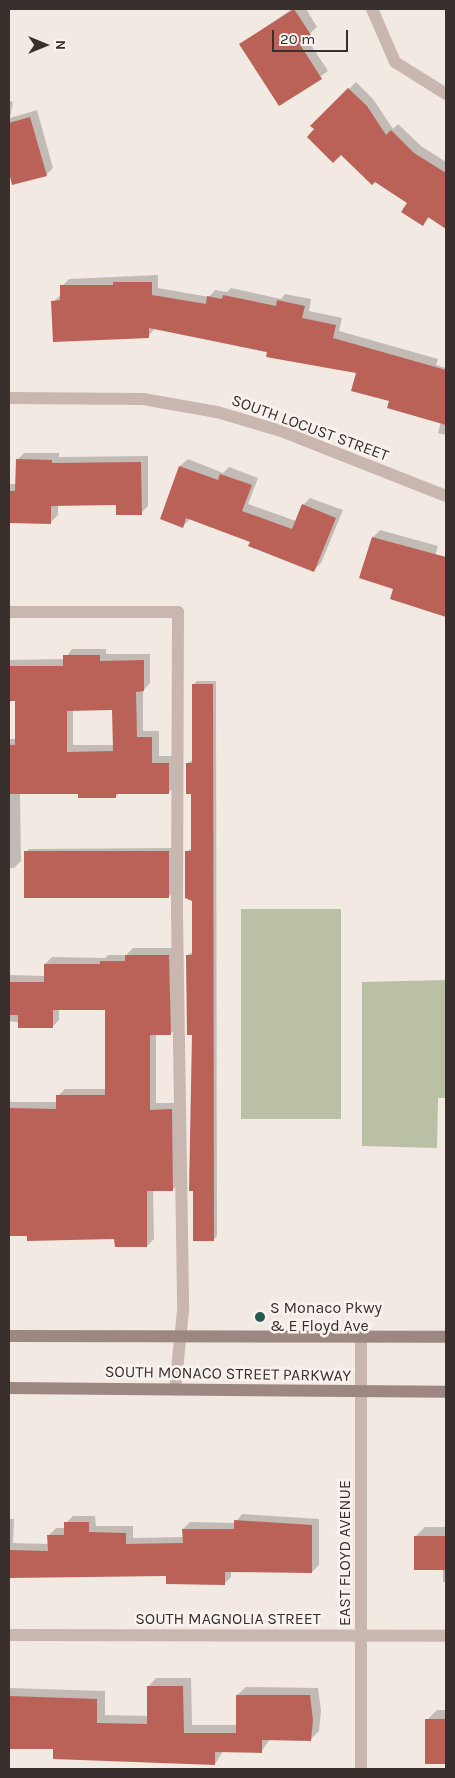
<!DOCTYPE html>
<html>
<head>
<meta charset="utf-8">
<style>
  body { margin:0 }
  #map { position:relative; width:455px; height:1778px; overflow:hidden; background:#f2e9e3; font-family:Karla,sans-serif }
  div>[style] { position:absolute }
  .green>* { inset:0; background:#bac0a4; transform-origin:0 0 }
  .shadow>* { inset:0; background:#0003 }
  .building>* { inset:0; background:#ba6258; transform-origin:0 0 }
  .lane>* { height:12px; margin:-6px; padding:0 6px; transform-origin:6px; border-radius:6px; background:#c9b7af }
  .street>* { height:12px; margin:-6px; padding:0 6px; transform-origin:6px; border-radius:6px; background:#c9b7af }
  .secondary>* { height:12px; margin:-6px; padding:0 6px; transform-origin:6px; border-radius:6px; background:#9d8781 }
  .dots>* { width:14px; height:14px; translate:-50% -50%; box-sizing:border-box; border:2px solid #f9f3ef; border-radius:50% }
  span { translate:-50% -50%; white-space:nowrap; text-align:center; line-height:1.15; -webkit-text-stroke:5px #f9f3ef; paint-order:stroke }
  .street-label { font-size:16px; color:#392f2c }
  .poi-label { font-size:16px; color:#392f2c }
  .left { translate:0 -50%; text-align:left }
  .frame { position:absolute; inset:0; border:10px solid #392f2c; pointer-events:none }
  .north { position:absolute; left:20px; top:20px; width:50px; height:50px; -webkit-text-stroke:4px #f9f3ef; paint-order:stroke; rotate:90deg; font-size:14px; font-weight:700; line-height:20px; text-align:center; color:#392f2c }
  .north::after { content:''; display:block; margin:auto; width:18px; height:22px; background:#392f2c; clip-path:polygon(50% 0,100% 100%,50% 72%,0 100%) }
  .scale { position:absolute; left:272px; top:30px; width:76px; height:22px; box-sizing:border-box; border:2px solid #392f2c; border-top:0; padding-left:6px; font-size:15px; line-height:18px; white-space:nowrap; color:#392f2c; -webkit-text-stroke:4px #f9f3ef; paint-order:stroke }
</style>
</head>
<body>
<div id="map">
  <div class="green">
    <i style="left:341px;top:909px;width:210px;height:100px;rotate:90deg"></i>
    <i style="clip-path:polygon(446px 980px,446px 1098px,438px 1098px,437px 1148px,362px 1146px,362px 982px)"></i>
  </div>
  <div class="shadow">
    <i style="clip-path:polygon(292px 9px,306px 9px,317px 27px,306px 37px,328px 71px,280px 105px,241px 44px)"></i>
    <i style="clip-path:polygon(356px 82px,373px 99px,393px 129px,398px 124px,421px 146px,446px 162px,446px 227px,430px 217px,423px 224px,409px 203px,312px 126px)"></i>
    <i style="clip-path:polygon(9px 101px,13px 102px,10px 118px,37px 110px,53px 168px,46px 175px,13px 184px,9px 167px)"></i>
    <i style="clip-path:polygon(158px 275px,158px 288px,209px 297px,215px 290px,227px 292px,231px 288px,281px 299px,285px 294px,311px 299px,309px 311px,342px 318px,339px 331px,438px 359px,436px 365px,446px 368px,446px 435px,438px 433px,441px 422px,391px 401px,358px 372px,155px 328px,148px 337px,53px 302px,62px 294px,62px 286px,69px 279px)"></i>
    <i style="clip-path:polygon(24px 453px,59px 453px,59px 457px,148px 456px,148px 506px,141px 513px,118px 504px,58px 504px,58px 515px,51px 522px,9px 523px,9px 484px,16px 484px,17px 460px)"></i>
    <i style="clip-path:polygon(188px 459px,223px 473px,229px 467px,258px 478px,248px 504px,296px 521px,303px 505px,310px 498px,343px 510px,321px 563px,314px 570px,252px 541px,190px 519px,183px 526px,162px 518px,180px 466px)"></i>
    <i style="clip-path:polygon(380px 530px,438px 546px,431px 568px,446px 569px,446px 616px,392px 598px,395px 588px,361px 577px,373px 537px)"></i>
    <i style="clip-path:polygon(evenodd,72px 649px,106px 649px,106px 654px,150px 654px,150px 683px,143px 691px,143px 731px,159px 731px,159px 756px,176px 756px,176px 785px,169px 792px,120px 792px,115px 797px,79px 793px,20px 793px,21px 861px,14px 868px,9px 868px,9px 739px,16px 739px,16px 700px,9px 700px,9px 660px,65px 659px,72px 649px,113px 709px,114px 745px,73px 745px,73px 710px,113px 709px)"></i>
    <i style="clip-path:polygon(197px 681px,216px 681px,217px 1236px,214px 1239px,194px 1189px,191px 1189px,193px 1034px,187px 955px,193px 952px,193px 900px,187px 851px,193px 848px,192px 792px,187px 763px,193px 760px,193px 685px)"></i>
    <i style="clip-path:polygon(172px 848px,172px 894px,168px 897px,26px 852px,29px 849px)"></i>
    <i style="clip-path:polygon(133px 948px,176px 948px,177px 1027px,170px 1034px,156px 1034px,156px 1103px,178px 1103px,180px 1182px,173px 1189px,153px 1189px,154px 1239px,147px 1246px,115px 1237px,9px 1235px,9px 1102px,58px 1102px,58px 1096px,65px 1089px,106px 1089px,106px 1009px,59px 1008px,59px 1020px,52px 1027px,9px 1021px,9px 975px,45px 976px,45px 964px,52px 957px,105px 958px,108px 955px,126px 955px)"></i>
    <i style="clip-path:polygon(242px 1514px,319px 1519px,319px 1565px,312px 1572px,231px 1571px,231px 1577px,224px 1584px,168px 1575px,9px 1576px,9px 1519px,14px 1519px,13px 1543px,49px 1544px,49px 1535px,56px 1528px,65px 1528px,66px 1523px,73px 1516px,95px 1516px,96px 1526px,133px 1526px,133px 1538px,184px 1537px,183px 1529px,190px 1522px,235px 1523px)"></i>
    <i style="clip-path:polygon(425px 1527px,446px 1527px,446px 1582px,443px 1582px,443px 1569px,415px 1537px)"></i>
    <i style="clip-path:polygon(156px 1678px,191px 1678px,192px 1725px,237px 1725px,237px 1695px,246px 1687px,318px 1688px,321px 1711px,319px 1731px,311px 1739px,270px 1739px,261px 1752px,223px 1751px,215px 1764px,54px 1747px,9px 1748px,9px 1688px,105px 1691px,105px 1715px,148px 1716px,148px 1687px)"></i>
    <i style="clip-path:polygon(437px 1710px,446px 1710px,446px 1763px,426px 1762px,427px 1720px)"></i>
  </div>
  <div class="building">
    <i style="clip-path:polygon(294px 9px,311px 35px,299px 43px,322px 79px,279px 106px,239px 44px)"></i>
    <i style="clip-path:polygon(348px 88px,367px 106px,386px 135px,391px 130px,414px 153px,446px 173px,446px 229px,428px 217px,423px 226px,401px 212px,407px 203px,375px 182px,372px 185px,341px 155px,333px 163px,307px 137px,314px 129px,310px 126px)"></i>
    <i style="clip-path:polygon(30px 117px,47px 176px,12px 185px,9px 172px,9px 123px)"></i>
    <i style="clip-path:polygon(113px 282px,152px 282px,152px 295px,206px 304px,207px 296px,222px 299px,223px 295px,276px 306px,277px 300px,305px 306px,302px 318px,336px 325px,333px 338px,446px 370px,446px 425px,387px 408px,389px 401px,351px 391px,356px 373px,266px 357px,267px 352px,149px 328px,149px 338px,53px 342px,51px 301px,60px 300px,60px 285px,113px 285px)"></i>
    <i style="clip-path:polygon(16px 459px,52px 460px,52px 463px,141px 462px,142px 515px,116px 515px,116px 505px,51px 506px,51px 524px,9px 523px,9px 491px,15px 491px)"></i>
    <i style="clip-path:polygon(179px 466px,218px 480px,220px 474px,252px 485px,242px 511px,292px 529px,302px 504px,336px 518px,314px 572px,248px 546px,250px 542px,186px 518px,183px 528px,160px 519px)"></i>
    <i style="clip-path:polygon(372px 537px,446px 557px,446px 617px,390px 599px,393px 589px,359px 578px)"></i>
    <i style="clip-path:polygon(evenodd,63px 655px,100px 655px,100px 661px,144px 660px,144px 691px,136px 692px,137px 737px,152px 737px,152px 763px,169px 763px,169px 794px,116px 794px,116px 798px,78px 798px,78px 794px,9px 794px,9px 745px,15px 745px,15px 701px,9px 701px,9px 666px,63px 666px,63px 655px,112px 710px,113px 751px,67px 752px,67px 711px,112px 710px)"></i>
    <i style="clip-path:polygon(192px 684px,213px 684px,214px 1241px,193px 1241px,193px 1191px,189px 1191px,192px 1035px,187px 1035px,186px 955px,192px 955px,192px 901px,185px 898px,185px 851px,191px 851px,191px 794px,186px 794px,186px 763px,192px 763px)"></i>
    <i style="left:169px;top:851px;width:47px;height:145px;rotate:90deg"></i>
    <i style="clip-path:polygon(125px 955px,169px 955px,171px 1035px,150px 1035px,150px 1110px,172px 1109px,173px 1191px,147px 1191px,147px 1247px,115px 1247px,114px 1239px,27px 1241px,27px 1236px,9px 1236px,9px 1108px,56px 1109px,56px 1095px,105px 1095px,105px 1010px,53px 1010px,53px 1028px,18px 1028px,18px 1015px,10px 1015px,10px 982px,44px 982px,44px 964px,100px 964px,100px 961px,125px 961px)"></i>
    <i style="clip-path:polygon(234px 1520px,312px 1525px,312px 1573px,225px 1572px,225px 1585px,166px 1584px,166px 1576px,9px 1578px,9px 1550px,48px 1551px,47px 1535px,64px 1535px,64px 1522px,89px 1522px,89px 1532px,126px 1533px,126px 1544px,183px 1543px,182px 1529px,234px 1529px)"></i>
    <i style="left:414px;top:1536px;width:32px;height:34px"></i>
    <i style="clip-path:polygon(147px 1686px,183px 1686px,184px 1733px,236px 1733px,236px 1695px,310px 1695px,313px 1720px,311px 1741px,262px 1740px,262px 1753px,215px 1752px,215px 1765px,53px 1759px,53px 1749px,9px 1749px,9px 1696px,97px 1699px,97px 1723px,147px 1724px)"></i>
    <i style="left:425px;top:1719px;width:21px;height:45px"></i>
  </div>
  <div class="lane">
    <i style="left:9px;top:612px;width:169px"></i>
    <i style="left:178px;top:612px;width:303px;rotate:90.2deg"></i>
    <i style="left:177px;top:915px;width:396px;rotate:89.1deg"></i>
    <i style="left:183px;top:1311px;width:79px;rotate:95.8deg"></i>
  </div>
  <div class="street">
    <i style="left:372px;top:9px;width:58px;rotate:66.5deg"></i>
    <i style="left:395px;top:62px;width:60px;rotate:32.1deg"></i>
    <i style="left:9px;top:398px;width:134px;rotate:0.4deg"></i>
    <i style="left:143px;top:399px;width:75px;rotate:10deg"></i>
    <i style="left:217px;top:412px;width:67px;rotate:16.5deg"></i>
    <i style="left:281px;top:431px;width:177px;rotate:21.5deg"></i>
    <i style="left:9px;top:1635px;width:437px;rotate:0.1deg"></i>
    <i style="left:361px;top:1769px;width:432px;rotate:-90deg"></i>
  </div>
  <div class="secondary">
    <i style="left:9px;top:1336px;width:437px;rotate:0.1deg"></i>
    <i style="left:9px;top:1388px;width:437px;rotate:0.5deg"></i>
  </div>
  <div class="dots">
    <i style="left:260px;top:1317px;background:#265753"></i>
  </div>
  <div class="street-label">
    <span style="left:310px;top:428px;rotate:20deg">SOUTH LOCUST STREET</span>
    <span style="left:228px;top:1374px;rotate:1deg">SOUTH MONACO STREET PARKWAY</span>
    <span style="left:345px;top:1553px;rotate:-90deg">EAST FLOYD AVENUE</span>
    <span style="left:228px;top:1619px">SOUTH MAGNOLIA STREET</span>
  </div>
  <div class="poi-label">
    <span class="left" style="left:270px;top:1317px">S Monaco Pkwy<br>&amp; E Floyd Ave</span>
  </div>
  <div class="frame"></div>
  <div class="north">N</div>
  <div class="scale">20 m</div>
</div>
</body>
</html>
